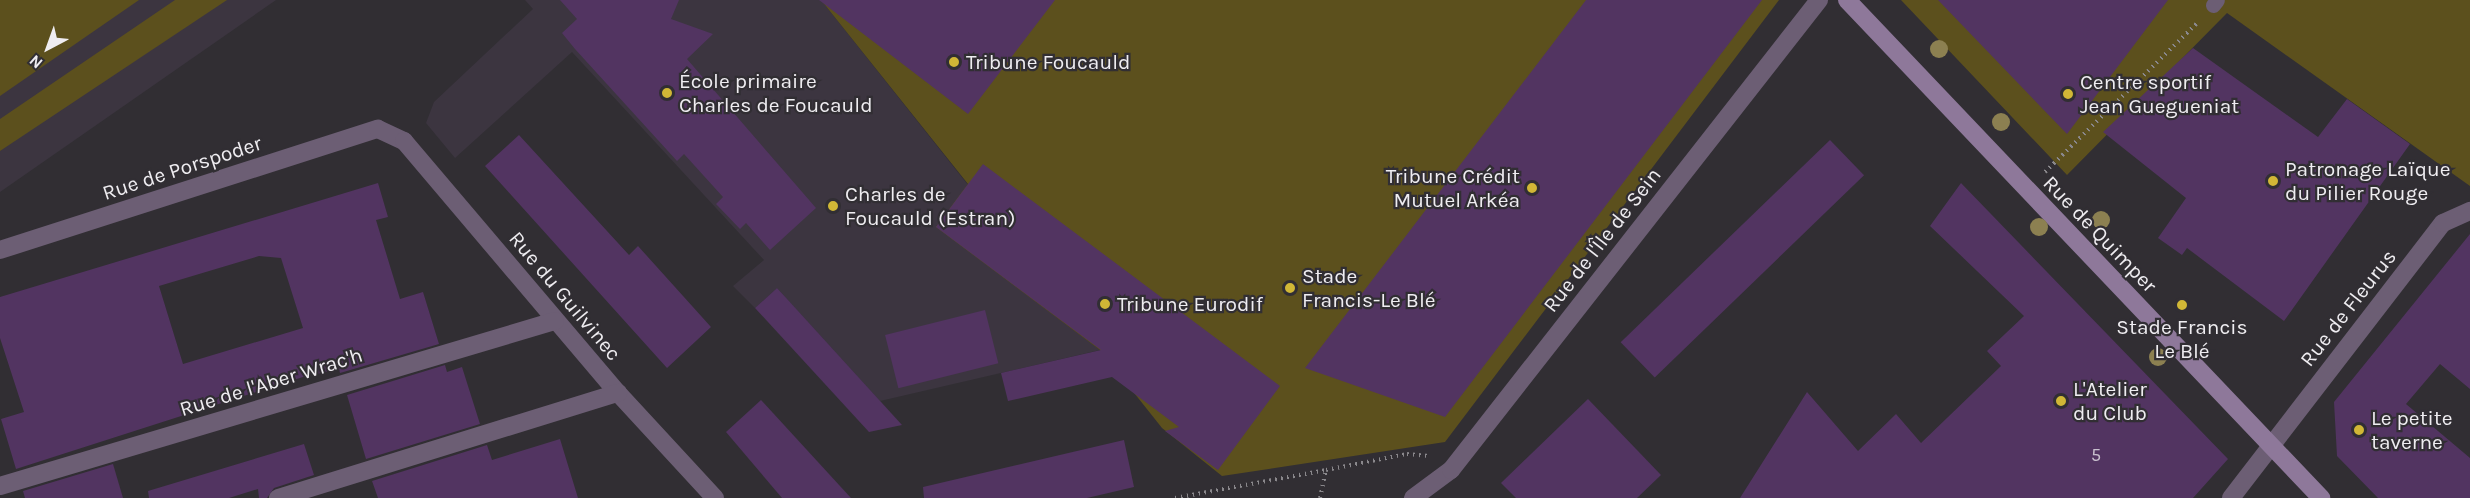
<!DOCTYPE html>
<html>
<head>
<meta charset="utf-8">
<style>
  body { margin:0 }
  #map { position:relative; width:2470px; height:498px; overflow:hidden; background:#312e33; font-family:Karla,sans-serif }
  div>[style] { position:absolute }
  .built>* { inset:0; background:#3c3540 }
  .green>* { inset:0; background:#5c501d }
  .building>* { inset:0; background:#523461; transform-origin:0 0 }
  .path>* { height:4px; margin-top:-2px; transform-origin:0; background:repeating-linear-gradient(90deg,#8a888c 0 1.5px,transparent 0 6px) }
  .lane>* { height:15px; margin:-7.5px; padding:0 7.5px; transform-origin:7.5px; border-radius:7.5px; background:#6c5e74 }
  .street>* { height:18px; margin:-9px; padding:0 9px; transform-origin:9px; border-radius:9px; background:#6c5e74 }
  .secondary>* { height:18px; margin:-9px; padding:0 9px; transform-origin:9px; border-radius:9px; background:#8e789a }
  .trees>* { width:18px; height:18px; margin:-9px; border-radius:50%; background:#8c8051 }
  .dots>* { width:16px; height:16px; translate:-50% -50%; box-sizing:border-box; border:3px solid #312e33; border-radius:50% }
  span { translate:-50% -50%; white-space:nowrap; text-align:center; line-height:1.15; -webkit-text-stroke:4.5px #312e33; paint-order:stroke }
  .number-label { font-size:18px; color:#c8bfcd }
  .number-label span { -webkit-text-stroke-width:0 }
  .poi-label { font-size:21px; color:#efedf1 }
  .left { translate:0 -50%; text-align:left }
  .right { translate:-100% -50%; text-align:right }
  .street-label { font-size:21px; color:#efedf1 }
  .north { position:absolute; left:18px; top:18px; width:60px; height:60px; -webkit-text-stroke:4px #312e33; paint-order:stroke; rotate:221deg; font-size:16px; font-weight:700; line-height:24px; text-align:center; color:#efedf1 }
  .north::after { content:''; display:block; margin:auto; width:21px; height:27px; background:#efedf1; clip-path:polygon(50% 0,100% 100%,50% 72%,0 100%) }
</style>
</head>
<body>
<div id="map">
  <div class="built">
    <i style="clip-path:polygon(0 0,276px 0,0 192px)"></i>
    <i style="clip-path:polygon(525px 0,821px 0,968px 185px,937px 227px,1100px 350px,880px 401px,777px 288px,755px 308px,733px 286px,764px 260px,572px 52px,455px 158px,426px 123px,434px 102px,533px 9px)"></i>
  </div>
  <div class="green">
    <i style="clip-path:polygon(0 0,139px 0,0 96px)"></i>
    <i style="clip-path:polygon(175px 0,227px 0,0 151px,0 119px)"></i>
    <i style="clip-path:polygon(821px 0,1779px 0,1445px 442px,1222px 476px,1162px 428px,1100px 350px,936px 227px,968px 184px)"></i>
    <i style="clip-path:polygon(1901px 0,2470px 0,2470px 186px,2227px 13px,2067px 175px)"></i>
  </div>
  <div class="building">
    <i style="clip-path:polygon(560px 0,679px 0,671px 19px,713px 34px,687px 59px,816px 208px,770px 250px,746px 223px,740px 229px,716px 204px,723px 197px,684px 154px,677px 161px,575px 49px,562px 33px,577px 19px)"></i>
    <i style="clip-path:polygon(819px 0,1055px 0,968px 114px)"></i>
    <i style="clip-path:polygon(1586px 0,1762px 0,1445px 417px,1305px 368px)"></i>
    <i style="clip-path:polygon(1938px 0,2168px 0,2067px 134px)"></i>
    <i style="clip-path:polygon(2193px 48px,2318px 137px,2347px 99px,2410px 144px,2284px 321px,2187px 248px,2182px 255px,2158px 238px,2186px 198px,2103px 132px)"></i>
    <i style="clip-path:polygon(519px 135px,629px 255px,638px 246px,711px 327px,667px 368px,485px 166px)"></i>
    <i style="left:1830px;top:140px;width:49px;height:291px;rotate:46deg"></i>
    <i style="clip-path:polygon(983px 164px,1280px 386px,1218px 470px,1165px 431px,1179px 427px,1112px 377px,1008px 401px,1001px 373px,1101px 350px,936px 227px)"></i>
    <i style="clip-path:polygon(evenodd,378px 183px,388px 217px,376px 220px,400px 299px,423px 292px,439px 344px,340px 373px,339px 369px,303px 377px,16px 469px,1px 419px,24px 412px,0 338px,0 297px,378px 183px,259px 256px,281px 258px,303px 328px,183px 364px,159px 286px,259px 256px)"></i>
    <i style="clip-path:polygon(1961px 183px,2228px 459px,2193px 498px,1740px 498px,1807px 392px,1858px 451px,1896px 414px,1921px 443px,2001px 366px,1987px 351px,2024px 316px,1930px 226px)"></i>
    <i style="clip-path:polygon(2470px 234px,2470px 389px,2440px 364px,2406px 404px,2470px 458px,2470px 498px,2378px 498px,2337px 456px,2334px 402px)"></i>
    <i style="clip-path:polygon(777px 288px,789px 301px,902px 425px,869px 432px,755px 308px)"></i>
    <i style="left:985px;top:310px;width:55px;height:103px;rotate:76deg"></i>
    <i style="clip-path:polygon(445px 365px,447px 372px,462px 367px,480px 424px,366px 459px,347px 395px)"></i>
    <i style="clip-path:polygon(1588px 399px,1661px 475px,1637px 498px,1516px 498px,1501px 483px)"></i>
    <i style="clip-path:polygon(761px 400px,851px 498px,782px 498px,726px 432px)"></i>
    <i style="clip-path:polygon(560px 439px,578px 498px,378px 498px,372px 481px,487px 445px,492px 460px)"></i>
    <i style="clip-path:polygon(1124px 440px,1134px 487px,1087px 498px,924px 498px,923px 487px)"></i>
    <i style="clip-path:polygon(304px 444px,314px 475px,274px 488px,267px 498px,259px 498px,258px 489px,229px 498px,149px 498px,148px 491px)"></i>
    <i style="clip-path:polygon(113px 464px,123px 498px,25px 498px,23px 491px)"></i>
  </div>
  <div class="path">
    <i style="left:2045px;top:172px;width:214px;rotate:-44.4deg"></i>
    <i style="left:1175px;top:498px;width:154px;rotate:-10.5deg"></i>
    <i style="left:1320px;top:498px;width:29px;rotate:-78deg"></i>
    <i style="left:1326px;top:470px;width:83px;rotate:-11.2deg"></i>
    <i style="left:1407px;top:454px;width:22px;rotate:5deg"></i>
  </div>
  <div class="lane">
    <i style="left:2213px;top:5px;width:6px;rotate:-51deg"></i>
  </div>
  <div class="street">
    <i style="left:0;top:250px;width:397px;rotate:-17.8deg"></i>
    <i style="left:378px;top:129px;width:29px;rotate:25deg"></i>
    <i style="left:404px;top:141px;width:331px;rotate:49.7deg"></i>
    <i style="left:618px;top:393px;width:143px;rotate:47.3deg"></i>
    <i style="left:0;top:486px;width:579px;rotate:-16.56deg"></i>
    <i style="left:278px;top:498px;width:356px;rotate:-17.2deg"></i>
    <i style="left:1413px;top:498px;width:47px;rotate:-36.4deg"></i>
    <i style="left:1451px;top:470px;width:597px;rotate:-51.94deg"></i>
    <i style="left:2231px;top:498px;width:347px;rotate:-52.4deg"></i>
    <i style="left:2443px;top:223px;width:30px;rotate:-24deg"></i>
  </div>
  <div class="secondary">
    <i style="left:1847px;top:0;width:688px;rotate:46.41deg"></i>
  </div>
  <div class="trees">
    <i style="left:1939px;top:49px"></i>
    <i style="left:2001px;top:122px"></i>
    <i style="left:2101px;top:220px"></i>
    <i style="left:2039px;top:227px"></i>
    <i style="left:2158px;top:357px"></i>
  </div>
  <div class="dots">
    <i style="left:954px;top:62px;background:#d1b736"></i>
    <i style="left:667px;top:93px;background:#d1b736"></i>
    <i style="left:2068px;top:94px;background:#d1b736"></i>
    <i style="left:2273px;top:181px;background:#d1b736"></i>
    <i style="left:1532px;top:188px;background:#d1b736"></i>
    <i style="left:833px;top:206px;background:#d1b736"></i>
    <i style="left:1290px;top:288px;background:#d1b736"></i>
    <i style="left:1105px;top:304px;background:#d1b736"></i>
    <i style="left:2182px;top:305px;background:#d1b736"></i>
    <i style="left:2061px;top:401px;background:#d1b736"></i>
    <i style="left:2359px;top:430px;background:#d1b736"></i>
  </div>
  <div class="number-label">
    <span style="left:2096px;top:455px">5</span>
  </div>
  <div class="poi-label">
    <span class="left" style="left:966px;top:62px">Tribune Foucauld</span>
    <span class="left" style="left:679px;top:93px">École primaire<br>Charles de Foucauld</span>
    <span class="left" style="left:2080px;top:94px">Centre sportif<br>Jean Guegueniat</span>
    <span class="left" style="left:2285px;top:181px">Patronage Laïque<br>du Pilier Rouge</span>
    <span class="right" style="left:1520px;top:188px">Tribune Crédit<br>Mutuel Arkéa</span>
    <span class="left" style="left:845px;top:206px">Charles de<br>Foucauld (Estran)</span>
    <span class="left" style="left:1302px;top:288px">Stade<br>Francis-Le Blé</span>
    <span class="left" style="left:1117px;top:304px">Tribune Eurodif</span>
    <span style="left:2182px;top:339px">Stade Francis<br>Le Blé</span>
    <span class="left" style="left:2073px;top:401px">L'Atelier<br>du Club</span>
    <span class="left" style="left:2371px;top:430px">Le petite<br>taverne</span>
  </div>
  <div class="street-label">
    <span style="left:182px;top:168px;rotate:-18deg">Rue de Porspoder</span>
    <span style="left:2100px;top:234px;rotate:46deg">Rue de Quimper</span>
    <span style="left:1602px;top:240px;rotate:-52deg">Rue de l'Île de Sein</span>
    <span style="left:565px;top:296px;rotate:50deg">Rue du Guilvinec</span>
    <span style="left:2348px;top:308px;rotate:-52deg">Rue de Fleurus</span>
    <span style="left:271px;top:382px;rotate:-17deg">Rue de l'Aber Wrac'h</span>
  </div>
  <div class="north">N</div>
</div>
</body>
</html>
